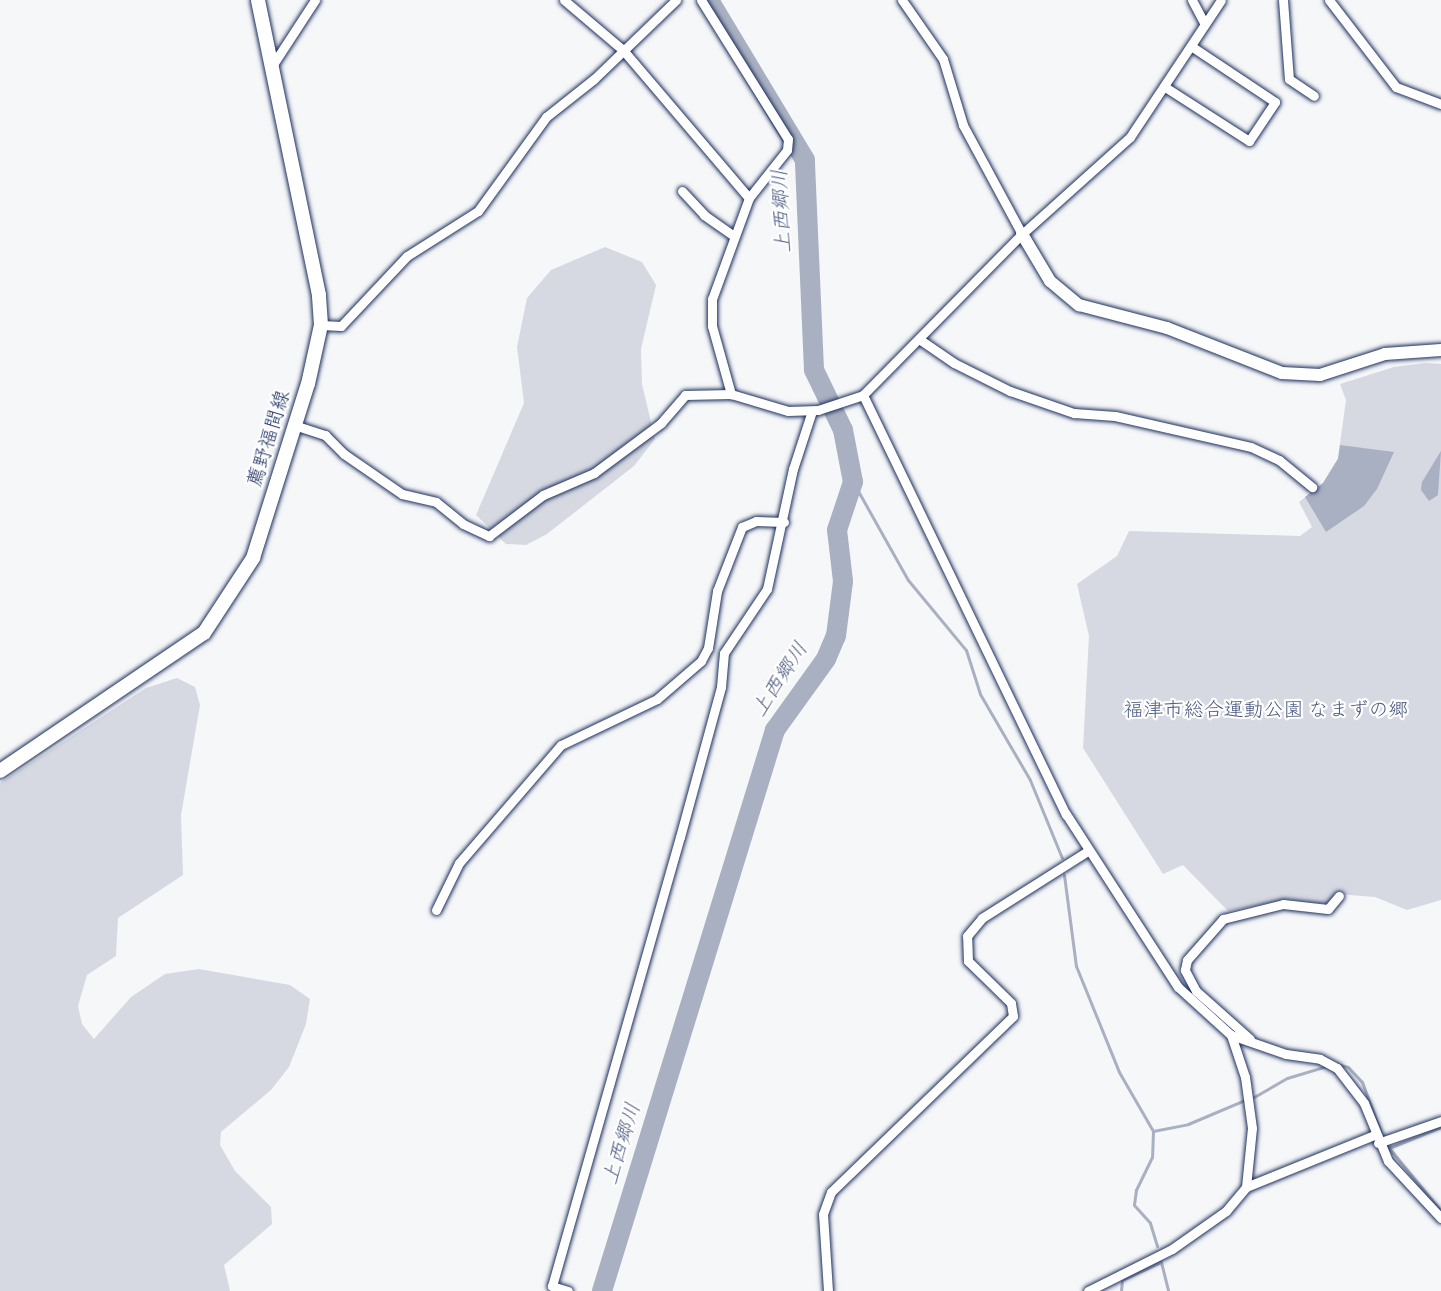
<!DOCTYPE html>
<html>
<head>
<meta charset="utf-8">
<style>
  body { margin:0 }
  #map { position:relative; width:1441px; height:1291px; overflow:hidden; background:#f6f7f9; font-family:"Indie Flower","Klee One",sans-serif }
  div>[style] { position:absolute }
  .green>* { inset:0; background:#d6d9e2 }
  .water>* { inset:0; background:#a9b0c1 }
  .stream>* { height:3px; margin:-1.5px; padding:0 1.5px; transform-origin:1.5px; border-radius:1.5px; background:#a9b0c1 }
  .river>* { height:20px; margin:-10px; padding:0 10px; transform-origin:10px; border-radius:10px; background:#a9b0c1 }
  .roads { filter:drop-shadow(0 0 2px #1b2f5e) drop-shadow(0 0 2px #1b2f5e) }
  .minor>* { height:9px; margin:-4.5px; padding:0 4.5px; transform-origin:4.5px; border-radius:4.5px; background:#fff }
  .tertiary>* { height:12px; margin:-6px; padding:0 6px; transform-origin:6px; border-radius:6px; background:#fff }
  .secondary>* { height:14px; margin:-7px; padding:0 7px; transform-origin:7px; border-radius:7px; background:#fff }
  span { translate:-50% -50%; white-space:nowrap; text-align:center; line-height:1.15; -webkit-text-stroke:4.5px #fff; paint-order:stroke }
  .street-label { font-size:20px; color:#1b2f5e }
  .park-label { font-size:20px; color:#4a5a7f }
  .water-label { font-size:21px; color:#4d5c81; font-style:italic }
</style>
</head>
<body>
<div id="map">
  <div class="green">
    <i style="clip-path:polygon(605px 247px,642px 262px,656px 285px,641px 349px,642px 384px,655px 439px,634px 466px,547px 534px,526px 545px,506px 544px,476px 515px,524px 403px,517px 347px,527px 298px,551px 270px)"></i>
    <i style="clip-path:polygon(1426px 363px,1441px 364px,1441px 900px,1407px 910px,1375px 897px,1337px 894px,1328px 904px,1287px 899px,1228px 911px,1183px 865px,1163px 874px,1083px 748px,1089px 636px,1077px 584px,1117px 556px,1129px 531px,1300px 536px,1312px 527px,1299px 502px,1323px 483px,1338px 458px,1346px 400px,1340px 384px,1394px 367px)"></i>
    <i style="clip-path:polygon(177px 678px,195px 687px,200px 705px,181px 815px,183px 875px,118px 918px,116px 956px,87px 975px,78px 1006px,82px 1024px,94px 1039px,131px 997px,165px 974px,199px 969px,290px 985px,310px 999px,306px 1024px,289px 1067px,271px 1090px,221px 1132px,220px 1145px,235px 1171px,271px 1207px,272px 1224px,224px 1265px,230px 1291px,0 1291px,0 783px,146px 688px)"></i>
  </div>
  <div class="water">
    <i style="clip-path:polygon(1340px 445px,1394px 452px,1377px 489px,1364px 506px,1326px 532px,1305px 497px,1323px 483px,1338px 459px)"></i>
    <i style="clip-path:polygon(1441px 451px,1438px 495px,1429px 501px,1421px 490px,1422px 482px)"></i>
  </div>
  <div class="stream">
    <i style="left:853px;top:482px;width:112px;rotate:60.7deg"></i>
    <i style="left:908px;top:580px;width:91px;rotate:50.4deg"></i>
    <i style="left:966px;top:650px;width:46px;rotate:72.3deg"></i>
    <i style="left:980px;top:694px;width:99px;rotate:59.8deg"></i>
    <i style="left:1030px;top:780px;width:84px;rotate:67.7deg"></i>
    <i style="left:1064px;top:875px;width:92px;rotate:82.5deg"></i>
    <i style="left:1076px;top:966px;width:114px;rotate:67.9deg"></i>
    <i style="left:1119px;top:1072px;width:68px;rotate:60deg"></i>
    <i style="left:1153px;top:1131px;width:26px;rotate:92deg"></i>
    <i style="left:1152px;top:1157px;width:37px;rotate:116deg"></i>
    <i style="left:1136px;top:1190px;width:15px;rotate:98deg"></i>
    <i style="left:1134px;top:1205px;width:24px;rotate:48deg"></i>
    <i style="left:1150px;top:1223px;width:24px;rotate:73deg"></i>
    <i style="left:1336px;top:1064px;width:12px;rotate:14deg"></i>
    <i style="left:1348px;top:1067px;width:21px;rotate:47deg"></i>
    <i style="left:1362px;top:1082px;width:54px;rotate:69.6deg"></i>
    <i style="left:1254px;top:1097px;width:38px;rotate:-30deg"></i>
    <i style="left:1287px;top:1078px;width:42px;rotate:-16.7deg"></i>
    <i style="left:1153px;top:1131px;width:36px;rotate:-11deg"></i>
    <i style="left:1188px;top:1124px;width:62px;rotate:-22.8deg"></i>
    <i style="left:1441px;top:1211px;width:82px;rotate:-129.5deg"></i>
    <i style="left:1389px;top:1148px;width:56px;rotate:-22deg"></i>
    <i style="left:1121px;top:1291px;width:11px;rotate:-85deg"></i>
    <i style="left:1122px;top:1280px;width:43px;rotate:-24.8deg"></i>
    <i style="left:1161px;top:1262px;width:30px;rotate:76deg"></i>
  </div>
  <div class="river">
    <i style="left:602px;top:1291px;width:587px;rotate:-72.86deg"></i>
    <i style="left:775px;top:730px;width:87px;rotate:-54.3deg"></i>
    <i style="left:826px;top:659px;width:25px;rotate:-67deg"></i>
    <i style="left:836px;top:636px;width:55px;rotate:-82.7deg"></i>
    <i style="left:843px;top:581px;width:51px;rotate:-96.7deg"></i>
    <i style="left:837px;top:530px;width:51px;rotate:-71.6deg"></i>
    <i style="left:853px;top:482px;width:53px;rotate:-100.9deg"></i>
    <i style="left:843px;top:430px;width:67px;rotate:-115.8deg"></i>
    <i style="left:814px;top:370px;width:210px;rotate:-92.5deg"></i>
    <i style="left:805px;top:160px;width:187px;rotate:-121deg"></i>
  </div>
  <div class="roads">
    <div class="minor">
      <i style="left:564px;top:0;width:77px;rotate:40.3deg"></i>
      <i style="left:623px;top:50px;width:194px;rotate:49.6deg"></i>
      <i style="left:701px;top:0;width:164px;rotate:58deg"></i>
      <i style="left:788px;top:139px;width:11px;rotate:95deg"></i>
      <i style="left:787px;top:150px;width:61px;rotate:128.4deg"></i>
      <i style="left:749px;top:198px;width:108px;rotate:110.1deg"></i>
      <i style="left:712px;top:299px;width:27px;rotate:90deg"></i>
      <i style="left:712px;top:326px;width:71px;rotate:74.4deg"></i>
      <i style="left:902px;top:0;width:72px;rotate:55.2deg"></i>
      <i style="left:943px;top:59px;width:69px;rotate:73.1deg"></i>
      <i style="left:963px;top:125px;width:124px;rotate:61.6deg"></i>
      <i style="left:1192px;top:0;width:27px;rotate:62deg"></i>
      <i style="left:1283px;top:0;width:79px;rotate:85.7deg"></i>
      <i style="left:1289px;top:79px;width:30px;rotate:34deg"></i>
      <i style="left:1329px;top:0;width:110px;rotate:52.4deg"></i>
      <i style="left:1396px;top:87px;width:48px;rotate:20.7deg"></i>
      <i style="left:272px;top:66px;width:79px;rotate:-56.9deg"></i>
      <i style="left:1165px;top:87px;width:100px;rotate:32.7deg"></i>
      <i style="left:1249px;top:141px;width:47px;rotate:-56.3deg"></i>
      <i style="left:1275px;top:102px;width:101px;rotate:-146.3deg"></i>
      <i style="left:682px;top:191px;width:33px;rotate:47deg"></i>
      <i style="left:704px;top:215px;width:35px;rotate:35deg"></i>
      <i style="left:321px;top:325px;width:20px;rotate:3deg"></i>
      <i style="left:341px;top:326px;width:96px;rotate:-46.7deg"></i>
      <i style="left:407px;top:256px;width:84px;rotate:-32.4deg"></i>
      <i style="left:478px;top:211px;width:116px;rotate:-54.1deg"></i>
      <i style="left:546px;top:117px;width:61px;rotate:-38.4deg"></i>
      <i style="left:594px;top:79px;width:114px;rotate:-43.9deg"></i>
      <i style="left:919px;top:339px;width:42px;rotate:34.4deg"></i>
      <i style="left:954px;top:363px;width:63px;rotate:26.6deg"></i>
      <i style="left:1010px;top:391px;width:68px;rotate:19deg"></i>
      <i style="left:1074px;top:413px;width:41px;rotate:4.2deg"></i>
      <i style="left:1115px;top:416px;width:139px;rotate:12.8deg"></i>
      <i style="left:1251px;top:447px;width:31px;rotate:25deg"></i>
      <i style="left:1279px;top:460px;width:43px;rotate:39.3deg"></i>
      <i style="left:863px;top:395px;width:466px;rotate:64.2deg"></i>
      <i style="left:1066px;top:814px;width:206px;rotate:57.1deg"></i>
      <i style="left:1178px;top:987px;width:72px;rotate:42.2deg"></i>
      <i style="left:1231px;top:1035px;width:58px;rotate:19.1deg"></i>
      <i style="left:1286px;top:1054px;width:34px;rotate:8deg"></i>
      <i style="left:1320px;top:1059px;width:19px;rotate:28deg"></i>
      <i style="left:1337px;top:1068px;width:44px;rotate:52.4deg"></i>
      <i style="left:1364px;top:1103px;width:63px;rotate:67.5deg"></i>
      <i style="left:1388px;top:1161px;width:78px;rotate:47.1deg"></i>
      <i style="left:294px;top:425px;width:33px;rotate:18deg"></i>
      <i style="left:325px;top:435px;width:27px;rotate:45deg"></i>
      <i style="left:344px;top:454px;width:70px;rotate:34.6deg"></i>
      <i style="left:402px;top:494px;width:35px;rotate:13deg"></i>
      <i style="left:436px;top:502px;width:35px;rotate:39deg"></i>
      <i style="left:463px;top:524px;width:29px;rotate:25deg"></i>
      <i style="left:489px;top:536px;width:68px;rotate:-37.2deg"></i>
      <i style="left:543px;top:495px;width:56px;rotate:-23.3deg"></i>
      <i style="left:594px;top:473px;width:84px;rotate:-36.7deg"></i>
      <i style="left:661px;top:423px;width:37px;rotate:-49deg"></i>
      <i style="left:685px;top:395px;width:46px;rotate:-1.2deg"></i>
      <i style="left:731px;top:394px;width:59px;rotate:16.6deg"></i>
      <i style="left:788px;top:411px;width:30px;rotate:-2deg"></i>
      <i style="left:818px;top:410px;width:47px;rotate:-18.4deg"></i>
      <i style="left:863px;top:395px;width:226px;rotate:-45.4deg"></i>
      <i style="left:1022px;top:234px;width:145px;rotate:-41.9deg"></i>
      <i style="left:1130px;top:137px;width:164px;rotate:-56.4deg"></i>
      <i style="left:436px;top:910px;width:52px;rotate:-63.9deg"></i>
      <i style="left:459px;top:863px;width:156px;rotate:-49.2deg"></i>
      <i style="left:561px;top:745px;width:106px;rotate:-25.6deg"></i>
      <i style="left:657px;top:699px;width:58px;rotate:-40.8deg"></i>
      <i style="left:701px;top:661px;width:15px;rotate:-62deg"></i>
      <i style="left:708px;top:648px;width:58px;rotate:-81deg"></i>
      <i style="left:717px;top:591px;width:69px;rotate:-68.7deg"></i>
      <i style="left:742px;top:527px;width:15px;rotate:-23deg"></i>
      <i style="left:756px;top:521px;width:28px;rotate:2deg"></i>
      <i style="left:1250px;top:1039px;width:72px;rotate:-138.4deg"></i>
      <i style="left:1196px;top:991px;width:24px;rotate:-118deg"></i>
      <i style="left:1185px;top:970px;width:10px;rotate:-79deg"></i>
      <i style="left:1187px;top:960px;width:55px;rotate:-48.7deg"></i>
      <i style="left:1223px;top:919px;width:62px;rotate:-14deg"></i>
      <i style="left:1283px;top:904px;width:45px;rotate:6.3deg"></i>
      <i style="left:1328px;top:909px;width:17px;rotate:-50deg"></i>
      <i style="left:1378px;top:1143px;width:67px;rotate:-19.2deg"></i>
      <i style="left:1246px;top:1187px;width:138px;rotate:-22.1deg"></i>
      <i style="left:568px;top:1291px;width:17px;rotate:-163deg"></i>
      <i style="left:552px;top:1286px;width:467px;rotate:-74.1deg"></i>
      <i style="left:680px;top:837px;width:156px;rotate:-74.7deg"></i>
      <i style="left:721px;top:687px;width:34px;rotate:-85deg"></i>
      <i style="left:724px;top:653px;width:77px;rotate:-56.1deg"></i>
      <i style="left:767px;top:589px;width:123px;rotate:-77.8deg"></i>
      <i style="left:793px;top:469px;width:61px;rotate:-71.9deg"></i>
      <i style="left:828px;top:1291px;width:77px;rotate:-93.7deg"></i>
      <i style="left:823px;top:1214px;width:23px;rotate:-70deg"></i>
      <i style="left:831px;top:1192px;width:253px;rotate:-44deg"></i>
      <i style="left:1013px;top:1016px;width:13px;rotate:-99deg"></i>
      <i style="left:1011px;top:1003px;width:60px;rotate:-135.7deg"></i>
      <i style="left:968px;top:961px;width:25px;rotate:-92deg"></i>
      <i style="left:967px;top:936px;width:23px;rotate:-50deg"></i>
      <i style="left:982px;top:918px;width:123px;rotate:-32.4deg"></i>
      <i style="left:1088px;top:1291px;width:94px;rotate:-26.6deg"></i>
      <i style="left:1172px;top:1249px;width:66px;rotate:-35.1deg"></i>
      <i style="left:1226px;top:1211px;width:31px;rotate:-50deg"></i>
      <i style="left:1246px;top:1187px;width:59px;rotate:-84.2deg"></i>
      <i style="left:1252px;top:1128px;width:51px;rotate:-97.8deg"></i>
      <i style="left:1245px;top:1077px;width:44px;rotate:-108.4deg"></i>
    </div>
    <div class="tertiary">
      <i style="left:1022px;top:234px;width:55px;rotate:59.2deg"></i>
      <i style="left:1050px;top:281px;width:38px;rotate:40deg"></i>
      <i style="left:1079px;top:305px;width:91px;rotate:14.6deg"></i>
      <i style="left:1167px;top:328px;width:123px;rotate:21.4deg"></i>
      <i style="left:1282px;top:373px;width:38px;rotate:3deg"></i>
      <i style="left:1320px;top:375px;width:68px;rotate:-17.9deg"></i>
      <i style="left:1385px;top:354px;width:56px;rotate:-4.1deg"></i>
    </div>
    <div class="secondary">
      <i style="left:0;top:771px;width:246px;rotate:-34.1deg"></i>
      <i style="left:204px;top:633px;width:90px;rotate:-56.8deg"></i>
      <i style="left:253px;top:558px;width:182px;rotate:-72.5deg"></i>
      <i style="left:308px;top:384px;width:60px;rotate:-77.6deg"></i>
      <i style="left:321px;top:325px;width:30px;rotate:-94deg"></i>
      <i style="left:319px;top:295px;width:301px;rotate:-101.7deg"></i>
    </div>
  </div>
  <div class="street-label">
    <span style="left:270px;top:439px;rotate:-73deg">薦野福間線</span>
  </div>
  <div class="park-label">
    <span style="left:1266px;top:711px">福津市総合運動公園 なまずの郷</span>
  </div>
  <div class="water-label">
    <span style="left:783px;top:211px;rotate:-93deg">上西郷川</span>
    <span style="left:781px;top:680px;rotate:-57deg">上西郷川</span>
    <span style="left:623px;top:1144px;rotate:-73deg">上西郷川</span>
  </div>
</div>
</body>
</html>
